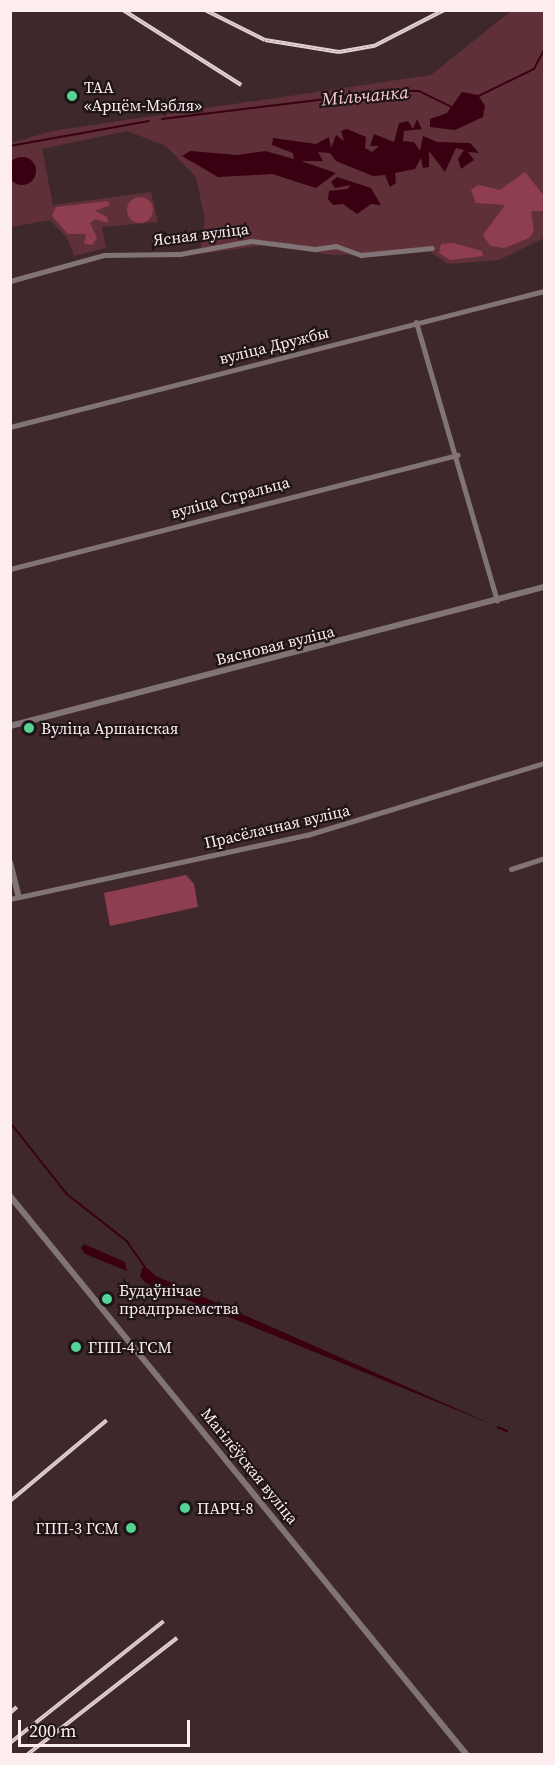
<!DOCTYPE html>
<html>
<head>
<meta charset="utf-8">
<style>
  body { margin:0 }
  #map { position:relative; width:555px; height:1765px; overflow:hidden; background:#3f282b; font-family:"Source Serif 4",serif }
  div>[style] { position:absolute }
  .green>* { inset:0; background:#603039 }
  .forest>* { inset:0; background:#8f3e4f }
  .round { border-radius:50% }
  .water>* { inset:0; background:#390011 }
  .stream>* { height:1.5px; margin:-0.75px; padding:0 0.75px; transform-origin:0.75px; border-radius:0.75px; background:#390011 }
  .minor>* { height:5px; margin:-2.5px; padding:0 2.5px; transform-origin:2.5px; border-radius:2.5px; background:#817476 }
  .tertiary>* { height:6px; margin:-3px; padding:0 3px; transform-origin:3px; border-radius:3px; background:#817476 }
  .rail>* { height:4px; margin-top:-2px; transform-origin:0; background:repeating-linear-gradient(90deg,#1f1416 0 4.5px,#e3d2d4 0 9px); box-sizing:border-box; border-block:2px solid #e3d2d4 }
  .dots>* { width:16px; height:16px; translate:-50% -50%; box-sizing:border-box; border:3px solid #1f1416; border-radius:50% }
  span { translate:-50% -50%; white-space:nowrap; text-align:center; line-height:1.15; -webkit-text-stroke:4.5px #1f1416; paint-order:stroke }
  .poi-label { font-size:16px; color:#fdedef }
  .left { translate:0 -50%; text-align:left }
  .right { translate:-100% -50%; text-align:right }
  .street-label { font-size:16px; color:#fdedef }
  .water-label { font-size:18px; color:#feccd3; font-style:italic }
  .frame { position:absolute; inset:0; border:12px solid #fdedef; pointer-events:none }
  .scale { position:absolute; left:18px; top:1720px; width:172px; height:27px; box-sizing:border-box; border:3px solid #fdedef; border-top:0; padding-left:8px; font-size:18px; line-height:21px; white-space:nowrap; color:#fdedef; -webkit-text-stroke:4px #1f1416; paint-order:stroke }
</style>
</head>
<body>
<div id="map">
  <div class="green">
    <i style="clip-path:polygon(511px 11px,544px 11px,544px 238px,499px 260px,448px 264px,431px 252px,333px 255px,264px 245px,200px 254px,205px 220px,196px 177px,166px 146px,127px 131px,42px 149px,53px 205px,151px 192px,158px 222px,102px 227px,106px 248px,74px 256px,68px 239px,50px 220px,11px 227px,11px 143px,52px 131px,431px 75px)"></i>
  </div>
  <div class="forest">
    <i style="clip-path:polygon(525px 172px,544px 196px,544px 211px,531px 211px,534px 231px,529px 238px,504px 248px,490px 246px,483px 235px,505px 205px,476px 203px,471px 190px,478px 185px,500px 190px)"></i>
    <i class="round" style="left:127px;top:197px;width:26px;height:26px"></i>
    <i style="clip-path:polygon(107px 201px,110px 205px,95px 211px,107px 217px,108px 223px,95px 219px,90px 223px,97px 238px,92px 245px,84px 244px,86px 234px,68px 234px,52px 216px,56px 207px)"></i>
    <i style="clip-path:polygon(453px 243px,482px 251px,483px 256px,450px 260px,439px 253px,441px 244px)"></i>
    <i style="clip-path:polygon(186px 875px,194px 884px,198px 907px,110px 926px,104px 893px)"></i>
  </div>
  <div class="water">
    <i style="clip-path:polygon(462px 92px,478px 95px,485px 106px,483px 117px,455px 130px,430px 127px,430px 119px,447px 113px)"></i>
    <i style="clip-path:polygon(417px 119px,422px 129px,404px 131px,403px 141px,414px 142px,420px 151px,423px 136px,437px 142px,470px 143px,479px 153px,468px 152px,474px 160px,461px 169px,458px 159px,464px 150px,456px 148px,445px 172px,429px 151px,429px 167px,423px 168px,421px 158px,415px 169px,395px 173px,396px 183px,390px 187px,385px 175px,373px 176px,336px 161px,330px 153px,318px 152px,323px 161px,301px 161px,336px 173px,316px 188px,272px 174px,218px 177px,182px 156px,190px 151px,238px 155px,265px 151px,294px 159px,293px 153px,272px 145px,273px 138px,316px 144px,329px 137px,331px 148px,336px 135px,344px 141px,341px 131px,347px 129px,366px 137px,365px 148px,372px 152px,379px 146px,370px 146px,374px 134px,394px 142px,399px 123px,408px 121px,413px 129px)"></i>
    <i class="round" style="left:8px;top:157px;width:28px;height:28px"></i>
    <i style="clip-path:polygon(337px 177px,371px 188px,381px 205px,371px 204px,357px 214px,343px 204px,333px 205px,328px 199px,329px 191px,347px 189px,351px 185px,335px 188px,331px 182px)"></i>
    <i style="clip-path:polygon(84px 1244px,125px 1262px,127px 1271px,85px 1254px,81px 1248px)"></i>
    <i style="clip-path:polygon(142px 1268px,147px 1268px,156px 1276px,498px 1427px,146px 1283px,140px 1277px)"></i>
  </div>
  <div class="stream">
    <i style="left:479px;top:96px;width:61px;rotate:-26.1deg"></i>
    <i style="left:534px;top:69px;width:21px;rotate:-62deg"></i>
    <i style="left:162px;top:119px;width:234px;rotate:-6.9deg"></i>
    <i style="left:394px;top:91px;width:25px"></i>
    <i style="left:419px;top:91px;width:37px;rotate:26deg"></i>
    <i style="left:10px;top:146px;width:141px;rotate:-10.2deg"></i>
    <i style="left:10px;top:1122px;width:92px;rotate:51.6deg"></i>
    <i style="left:67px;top:1194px;width:76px;rotate:38.1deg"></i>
    <i style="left:127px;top:1241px;width:32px;rotate:55deg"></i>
    <i style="left:498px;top:1427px;width:10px;rotate:24deg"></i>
  </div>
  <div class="minor">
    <i style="left:10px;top:281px;width:98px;rotate:-15.5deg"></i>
    <i style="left:104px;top:255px;width:76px;rotate:-0.8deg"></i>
    <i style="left:180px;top:254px;width:72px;rotate:-10.4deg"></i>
    <i style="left:251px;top:241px;width:64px;rotate:7.1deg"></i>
    <i style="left:315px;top:249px;width:21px;rotate:-8deg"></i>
    <i style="left:336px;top:246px;width:27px;rotate:20deg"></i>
    <i style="left:361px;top:255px;width:71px;rotate:-5.6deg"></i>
    <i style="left:416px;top:322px;width:290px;rotate:73.8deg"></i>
    <i style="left:10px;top:427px;width:551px;rotate:-14.29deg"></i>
    <i style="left:10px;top:569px;width:462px;rotate:-14.3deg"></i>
    <i style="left:511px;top:869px;width:35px;rotate:-18deg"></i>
    <i style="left:10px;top:899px;width:304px;rotate:-12.2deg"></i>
    <i style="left:307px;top:835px;width:248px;rotate:-16.9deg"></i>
  </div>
  <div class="tertiary">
    <i style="left:10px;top:726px;width:552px;rotate:-14.59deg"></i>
    <i style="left:10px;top:862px;width:36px;rotate:76deg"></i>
    <i style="left:10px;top:1196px;width:721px;rotate:50.74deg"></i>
  </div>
  <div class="rail">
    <i style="left:123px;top:10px;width:140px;rotate:32.4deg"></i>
    <i style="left:205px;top:10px;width:67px;rotate:26.6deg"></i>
    <i style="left:265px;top:40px;width:75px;rotate:9.2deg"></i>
    <i style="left:339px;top:52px;width:36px;rotate:-10deg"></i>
    <i style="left:374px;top:46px;width:79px;rotate:-27.2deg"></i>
    <i style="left:10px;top:1501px;width:126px;rotate:-39.9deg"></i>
    <i style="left:10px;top:1713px;width:9px;rotate:-41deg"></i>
    <i style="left:10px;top:1743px;width:196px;rotate:-38.4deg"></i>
    <i style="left:28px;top:1754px;width:189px;rotate:-37.9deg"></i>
  </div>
  <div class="dots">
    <i style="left:72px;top:96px;background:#54d396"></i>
    <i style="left:29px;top:728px;background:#54d396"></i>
    <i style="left:107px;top:1299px;background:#54d396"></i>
    <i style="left:76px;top:1347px;background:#54d396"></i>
    <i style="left:185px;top:1508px;background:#54d396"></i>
    <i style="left:131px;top:1528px;background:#54d396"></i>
  </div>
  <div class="poi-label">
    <span class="left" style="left:84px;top:96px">ТАА<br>«Арцём-Мэбля»</span>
    <span class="left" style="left:41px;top:728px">Вуліца Аршанская</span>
    <span class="left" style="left:119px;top:1299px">Будаўнічае<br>прадпрыемства</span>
    <span class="left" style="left:88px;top:1347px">ГПП-4 ГСМ</span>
    <span class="left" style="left:197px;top:1508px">ПАРЧ-8</span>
    <span class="right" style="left:119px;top:1528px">ГПП-3 ГСМ</span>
  </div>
  <div class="street-label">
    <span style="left:201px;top:234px;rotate:-7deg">Ясная вуліца</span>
    <span style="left:274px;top:345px;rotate:-14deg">вуліца Дружбы</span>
    <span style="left:230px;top:497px;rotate:-15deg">вуліца Стральца</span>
    <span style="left:275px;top:645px;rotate:-14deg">Вясновая вуліца</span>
    <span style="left:277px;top:826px;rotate:-13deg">Прасёлачная вуліца</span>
    <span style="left:250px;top:1466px;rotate:51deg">Магілёўская вуліца</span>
  </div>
  <div class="water-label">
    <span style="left:365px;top:96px;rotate:-5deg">Мільчанка</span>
  </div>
  <div class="frame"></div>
  <div class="scale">200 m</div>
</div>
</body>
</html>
